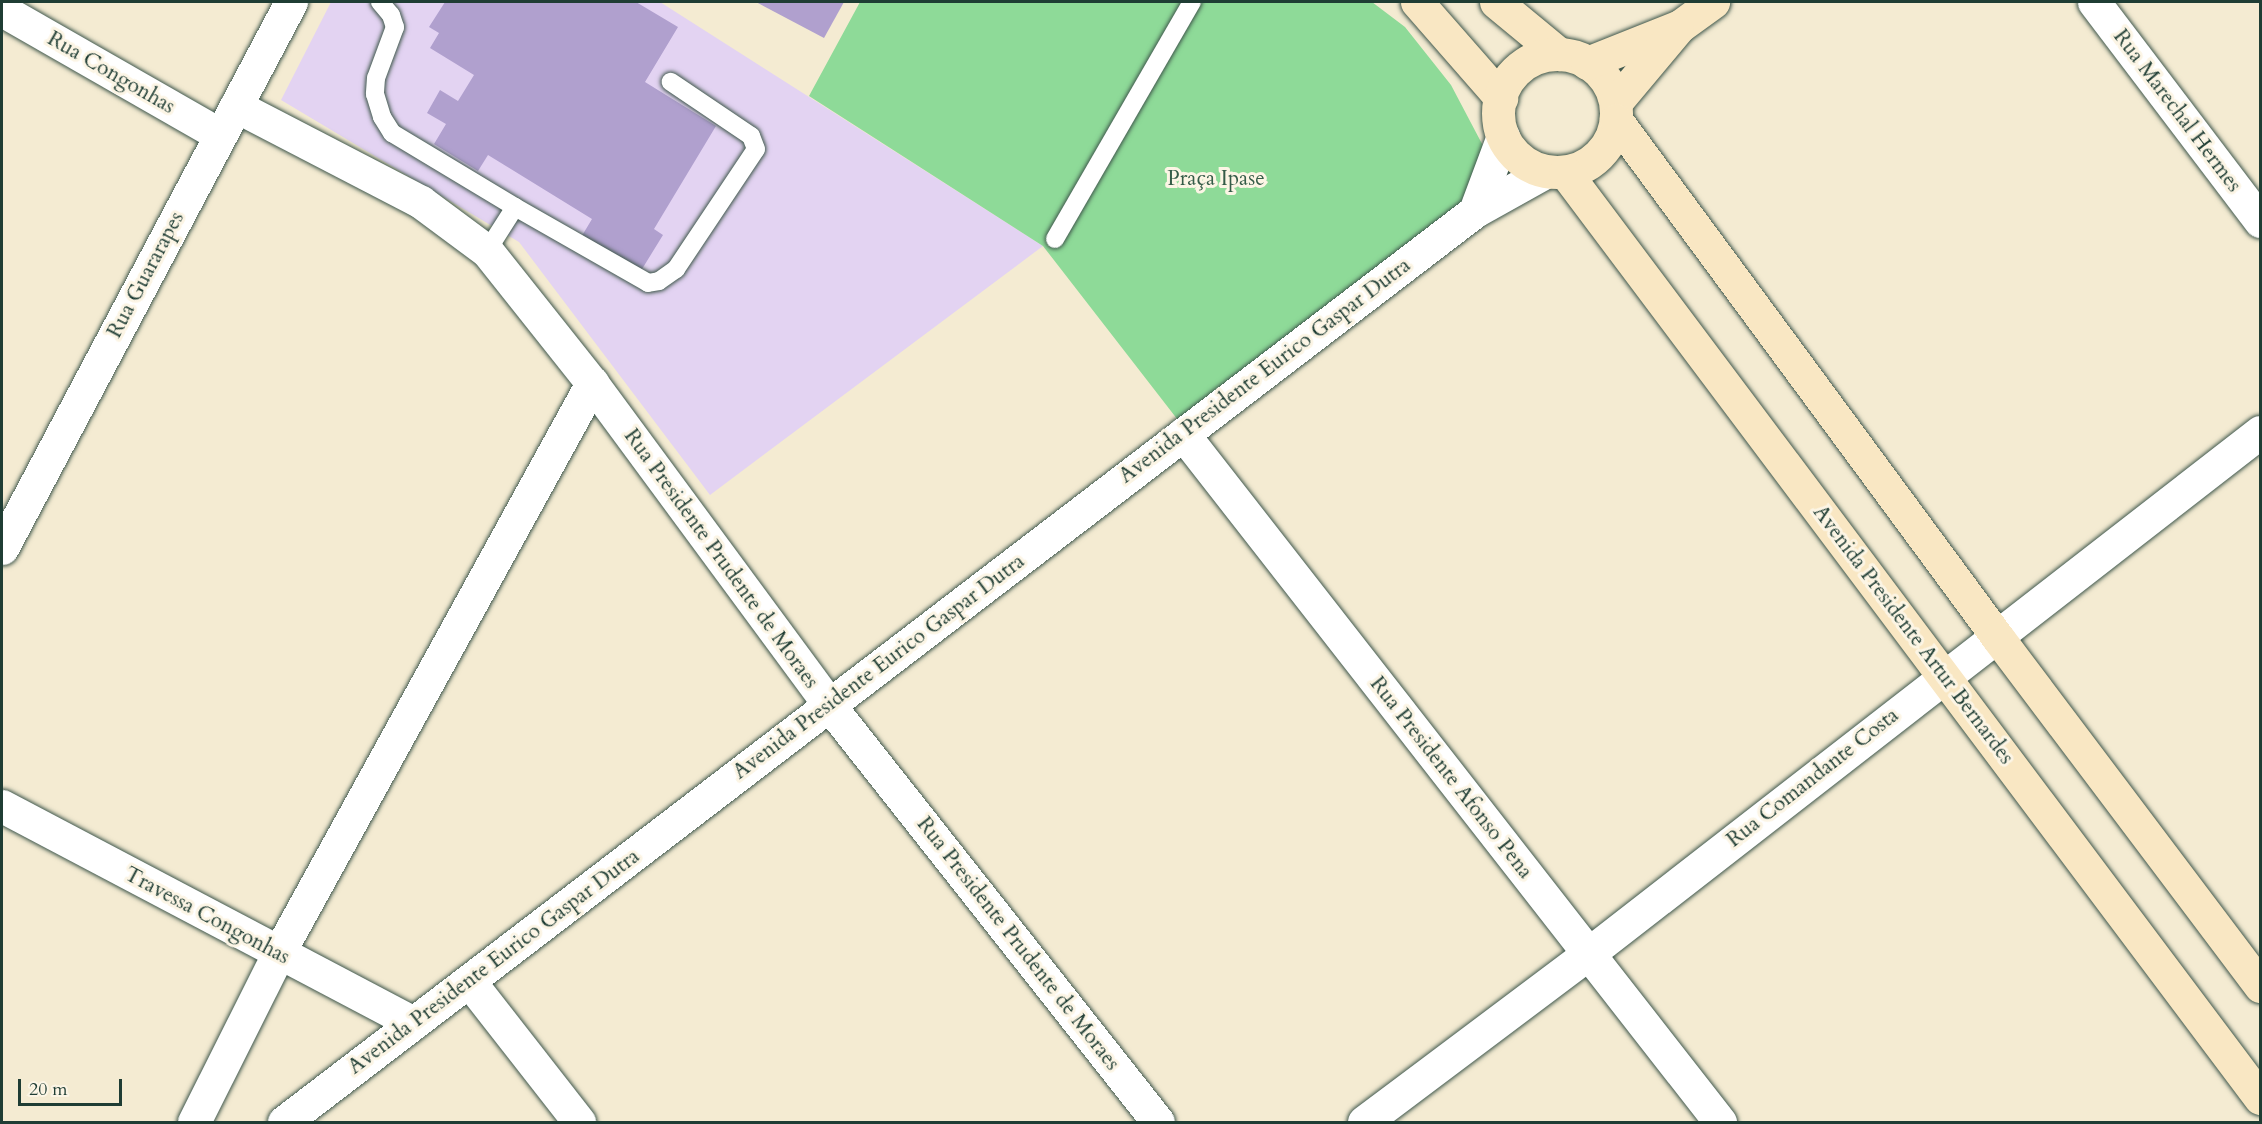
<!DOCTYPE html>
<html>
<head>
<meta charset="utf-8">
<style>
  body { margin:0 }
  #map { position:relative; width:2262px; height:1124px; overflow:hidden; background:#f4ebd2; font-family:Cardo,serif }
  div>[style] { position:absolute }
  .built>* { inset:0; background:#e3d3f2 }
  .green>* { inset:0; background:#8eda98 }
  .building>* { inset:0; background:#b0a0ce }
  .roads { filter:drop-shadow(0 0 2px #3f574c) drop-shadow(0 0 2px #3f574c) }
  .service>* { height:18px; margin:-9px; padding:0 9px; transform-origin:9px; border-radius:9px; background:#fff }
  .minor>* { height:33px; margin:-16.5px; padding:0 16.5px; transform-origin:16.5px; border-radius:16.5px; background:#fff }
  .tertiary>* { height:33px; margin:-16.5px; padding:0 16.5px; transform-origin:16.5px; border-radius:16.5px; background:#fff }
  .secondary>* { height:33px; margin:-16.5px; padding:0 16.5px; transform-origin:16.5px; border-radius:16.5px; background:#f9e7c3 }
  .secondary>.ring { margin:-16.5px; padding:0; box-sizing:content-box; background:none; border:33px solid #f9e7c3; border-radius:50% }
  span { translate:-50% -50%; white-space:nowrap; text-align:center; line-height:1.15; -webkit-text-stroke:6px #fcf5e5; paint-order:stroke }
  .street-label { font-size:21px; color:#1f3d34 }
  .park-label { font-size:21px; color:#355c48 }
  .frame { position:absolute; inset:0; border:3px solid #1f3d34; pointer-events:none }
  .scale { position:absolute; left:18px; top:1079px; width:104px; height:27px; box-sizing:border-box; border:3px solid #1f3d34; border-top:0; padding-left:8px; font-size:18px; line-height:21px; white-space:nowrap; color:#1f3d34; -webkit-text-stroke:4px #fcf5e5; paint-order:stroke }
</style>
</head>
<body>
<div id="map">
  <div class="built">
    <i style="clip-path:polygon(331px 2px,660px 2px,1043px 246px,710px 495px,519px 242px,281px 100px)"></i>
  </div>
  <div class="green">
    <i style="clip-path:polygon(860px 2px,1372px 2px,1405px 27px,1451px 85px,1490px 159px,1491px 197px,1181px 424px,1043px 246px,809px 96px)"></i>
  </div>
  <div class="building">
    <i style="clip-path:polygon(445px 2px,636px 2px,678px 27px,645px 82px,716px 126px,654px 229px,663px 235px,639px 274px,580px 239px,592px 219px,488px 155px,478px 171px,434px 144px,446px 124px,427px 113px,440px 90px,458px 101px,474px 75px,430px 48px,439px 33px,429px 27px)"></i>
    <i style="clip-path:polygon(756px 2px,844px 2px,824px 38px)"></i>
  </div>
  <div class="roads">
    <div class="service">
      <i style="left:380px;top:2px;width:17px;rotate:50deg"></i>
      <i style="left:391px;top:15px;width:13px;rotate:72deg"></i>
      <i style="left:395px;top:27px;width:54px;rotate:110.4deg"></i>
      <i style="left:376px;top:78px;width:16px;rotate:94deg"></i>
      <i style="left:375px;top:94px;width:24px;rotate:73deg"></i>
      <i style="left:382px;top:117px;width:19px;rotate:58deg"></i>
      <i style="left:392px;top:133px;width:144px;rotate:31deg"></i>
      <i style="left:515px;top:207px;width:52px;rotate:122.5deg"></i>
      <i style="left:515px;top:207px;width:153px;rotate:29.7deg"></i>
      <i style="left:648px;top:283px;width:11px;rotate:-10deg"></i>
      <i style="left:659px;top:281px;width:21px;rotate:-35deg"></i>
      <i style="left:676px;top:269px;width:144px;rotate:-56.3deg"></i>
      <i style="left:756px;top:149px;width:14px;rotate:-111deg"></i>
      <i style="left:751px;top:136px;width:97px;rotate:-146deg"></i>
      <i style="left:1055px;top:239px;width:274px;rotate:-60deg"></i>
    </div>
    <div class="minor">
      <i style="left:2094px;top:2px;width:275px;rotate:52.8deg"></i>
      <i style="left:2px;top:10px;width:251px;rotate:29.8deg"></i>
      <i style="left:236px;top:106px;width:208px;rotate:27.4deg"></i>
      <i style="left:421px;top:202px;width:82px;rotate:36.6deg"></i>
      <i style="left:487px;top:251px;width:169px;rotate:51.5deg"></i>
      <i style="left:592px;top:383px;width:400px;rotate:53.6deg"></i>
      <i style="left:829px;top:705px;width:531px;rotate:51.73deg"></i>
      <i style="left:1183px;top:434px;width:873px;rotate:52.03deg"></i>
      <i style="left:2px;top:548px;width:618px;rotate:-62.11deg"></i>
      <i style="left:2px;top:806px;width:465px;rotate:27.8deg"></i>
      <i style="left:469px;top:981px;width:179px;rotate:52deg"></i>
      <i style="left:194px;top:1122px;width:188px;rotate:-63.4deg"></i>
      <i style="left:278px;top:954px;width:652px;rotate:-61.19deg"></i>
      <i style="left:1364px;top:1122px;width:280px;rotate:-36.9deg"></i>
      <i style="left:1588px;top:954px;width:851px;rotate:-37.84deg"></i>
    </div>
    <div class="tertiary">
      <i style="left:1475px;top:211px;width:80px;rotate:-69.5deg"></i>
      <i style="left:284px;top:1122px;width:1499px;rotate:-37.41deg"></i>
      <i style="left:1475px;top:211px;width:80px;rotate:-29.1deg"></i>
    </div>
    <div class="secondary">
      <i style="left:1417px;top:2px;width:128px;rotate:48.8deg"></i>
      <i style="left:1496px;top:2px;width:82px;rotate:39.5deg"></i>
      <i class="ring" style="left:1498px;top:54px;width:85px;height:85px"></i>
      <i style="left:1587px;top:63px;width:100px;rotate:-21.7deg"></i>
      <i style="left:1680px;top:26px;width:41px;rotate:-36deg"></i>
      <i style="left:1616px;top:102px;width:95px;rotate:-50.1deg"></i>
      <i style="left:1616px;top:120px;width:644px;rotate:53.59deg"></i>
      <i style="left:1998px;top:638px;width:436px;rotate:53deg"></i>
      <i style="left:1565px;top:172px;width:1158px;rotate:53.11deg"></i>
    </div>
  </div>
  <div class="street-label">
    <span style="left:111px;top:73px;rotate:30deg">Rua Congonhas</span>
    <span style="left:2177px;top:111px;rotate:53deg">Rua Marechal Hermes</span>
    <span style="left:146px;top:275px;rotate:-62deg">Rua Guararapes</span>
    <span style="left:1265px;top:371px;rotate:-37deg">Avenida Presidente Eurico Gaspar Dutra</span>
    <span style="left:721px;top:559px;rotate:54deg">Rua Presidente Prudente de Moraes</span>
    <span style="left:1913px;top:635px;rotate:53deg">Avenida Presidente Artur Bernardes</span>
    <span style="left:879px;top:667px;rotate:-37deg">Avenida Presidente Eurico Gaspar Dutra</span>
    <span style="left:1451px;top:778px;rotate:52deg">Rua Presidente Afonso Pena</span>
    <span style="left:1813px;top:778px;rotate:-38deg">Rua Comandante Costa</span>
    <span style="left:207px;top:916px;rotate:28deg">Travessa Congonhas</span>
    <span style="left:1018px;top:944px;rotate:52deg">Rua Presidente Prudente de Moraes</span>
    <span style="left:494px;top:962px;rotate:-37deg">Avenida Presidente Eurico Gaspar Dutra</span>
  </div>
  <div class="park-label">
    <span style="left:1216px;top:179px">Praça Ipase</span>
  </div>
  <div class="frame"></div>
  <div class="scale">20 m</div>
</div>
</body>
</html>
